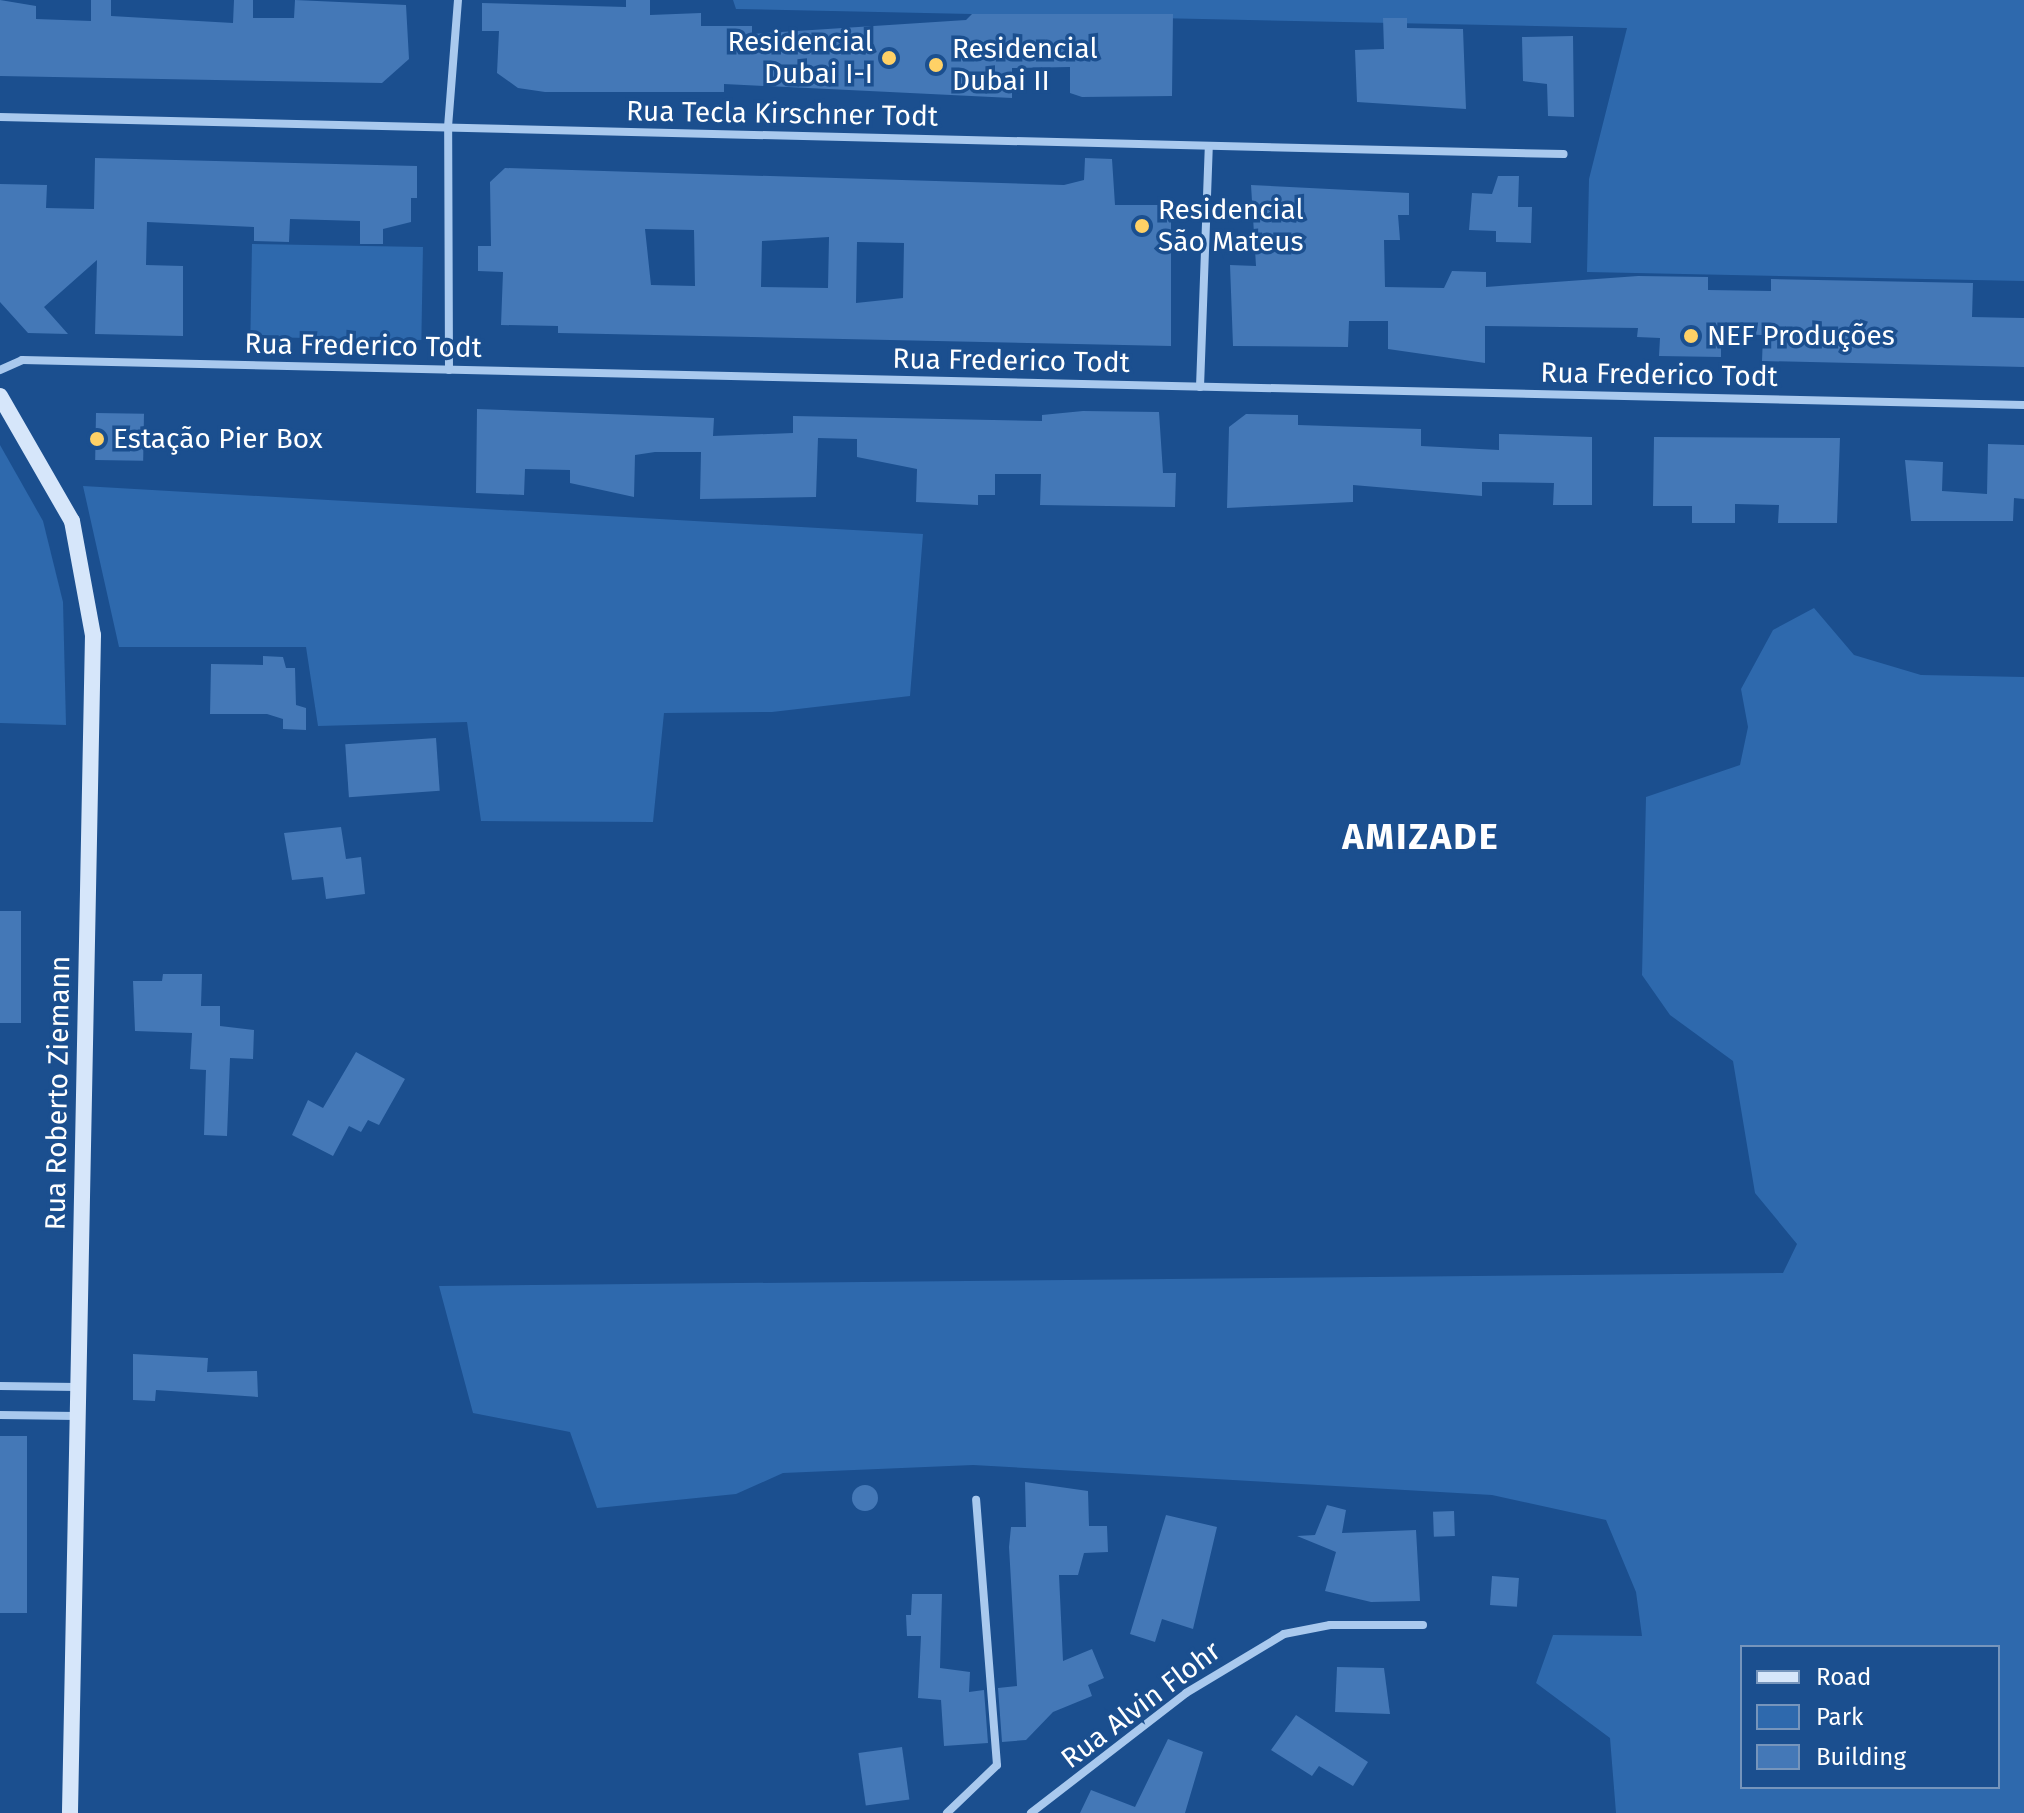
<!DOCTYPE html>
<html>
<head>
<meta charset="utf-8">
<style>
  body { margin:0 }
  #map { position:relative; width:2024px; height:1813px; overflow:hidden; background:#1b4f8f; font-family:"Fira Sans",sans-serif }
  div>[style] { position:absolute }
  .green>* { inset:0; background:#2e69ad; transform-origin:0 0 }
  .building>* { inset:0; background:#4478b7; transform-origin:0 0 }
  .round { border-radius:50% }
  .minor>* { height:8px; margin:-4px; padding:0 4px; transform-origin:4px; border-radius:4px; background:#a9c9ee }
  .secondary>* { height:16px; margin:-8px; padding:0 8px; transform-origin:8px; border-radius:8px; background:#d6e6fa }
  .dots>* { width:22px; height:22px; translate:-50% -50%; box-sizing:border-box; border:4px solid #1b4f8f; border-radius:50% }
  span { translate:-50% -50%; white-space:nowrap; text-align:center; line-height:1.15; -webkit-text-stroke:7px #1b4f8f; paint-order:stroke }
  .poi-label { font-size:28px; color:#fff }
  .right { translate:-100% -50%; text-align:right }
  .left { translate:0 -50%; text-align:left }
  .street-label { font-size:28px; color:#fff }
  .district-label { font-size:36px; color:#fff; font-weight:700; letter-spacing:2px }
  .legend { position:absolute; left:1740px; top:1645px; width:260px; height:144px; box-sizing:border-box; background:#1b4f8f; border:2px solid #7695bc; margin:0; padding:10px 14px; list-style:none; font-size:24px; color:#fff }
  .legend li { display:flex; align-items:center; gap:16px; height:40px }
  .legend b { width:40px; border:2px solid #7695bc }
</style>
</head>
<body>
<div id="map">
  <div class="green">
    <i style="clip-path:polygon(733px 0,2024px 0,2024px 281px,1587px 272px,1589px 179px,1627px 28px,736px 9px)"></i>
    <i style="left:252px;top:244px;width:171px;height:93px;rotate:1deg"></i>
    <i style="clip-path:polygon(0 445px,43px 521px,63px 602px,66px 725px,0 723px)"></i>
    <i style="clip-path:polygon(83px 486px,923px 534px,910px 696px,772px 712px,664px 713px,653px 822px,481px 821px,467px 722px,318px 726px,306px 647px,119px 647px)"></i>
    <i style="clip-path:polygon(evenodd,1814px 608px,1854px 655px,1921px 675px,2024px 677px,2024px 1813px,1616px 1813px,1610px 1738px,1536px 1683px,1553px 1635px,1642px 1636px,1636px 1592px,1606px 1520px,1492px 1495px,973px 1465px,783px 1473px,736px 1494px,597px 1508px,570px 1432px,473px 1413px,439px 1286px,1783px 1273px,1797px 1244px,1755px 1193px,1733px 1061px,1670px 1015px,1642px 975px,1646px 797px,1740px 765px,1748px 727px,1741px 689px,1773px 630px,1814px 608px,1742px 1647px,1998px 1647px,1998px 1787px,1742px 1787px,1742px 1647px)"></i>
  </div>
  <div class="building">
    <i style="clip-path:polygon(0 0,36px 6px,36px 19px,91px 21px,91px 0,111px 0,111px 16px,233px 23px,234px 0,253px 0,253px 18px,294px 18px,295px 0,406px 5px,409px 59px,382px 83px,0 76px)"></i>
    <i style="clip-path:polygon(626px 0,650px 0,650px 15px,701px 13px,701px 26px,752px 26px,752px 34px,966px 20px,972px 14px,1173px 14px,1172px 96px,1082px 97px,1070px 93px,1070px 67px,1012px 68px,1012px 98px,724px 84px,724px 92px,545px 92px,518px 88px,497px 73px,499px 31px,482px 31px,482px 3px,626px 7px)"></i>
    <i style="clip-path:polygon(1383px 18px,1407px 18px,1407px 28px,1463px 29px,1466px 109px,1357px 102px,1355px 50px,1384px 49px)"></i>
    <i style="clip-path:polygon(1573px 36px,1574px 117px,1548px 116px,1547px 84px,1523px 81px,1522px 37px)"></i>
    <i style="clip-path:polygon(95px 158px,417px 166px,417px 198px,411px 198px,411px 222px,383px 229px,383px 244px,360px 244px,360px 221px,290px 219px,289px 242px,254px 241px,254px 227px,147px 222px,146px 265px,183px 266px,183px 336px,95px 334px,97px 260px,44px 307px,68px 334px,28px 333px,0 302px,0 184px,47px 185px,46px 208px,94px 209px)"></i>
    <i style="clip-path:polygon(evenodd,1085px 158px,1112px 159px,1115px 205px,1171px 205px,1171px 346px,558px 333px,558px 326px,501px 325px,503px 272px,478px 271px,478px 246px,491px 246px,490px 182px,505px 168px,1064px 185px,1084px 180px,1085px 158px,645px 229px,694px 230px,695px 286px,651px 285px,645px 229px,1085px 158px,829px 237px,828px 288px,761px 287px,762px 241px,829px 237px,1085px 158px,857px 242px,904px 243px,903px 298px,856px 303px,857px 242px)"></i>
    <i style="clip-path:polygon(1498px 176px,1519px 176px,1518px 207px,1532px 207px,1531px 243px,1496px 242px,1496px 231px,1469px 230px,1472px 193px,1492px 194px)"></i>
    <i style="clip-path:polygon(1251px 185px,1409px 193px,1409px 215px,1398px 215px,1400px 240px,1384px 240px,1385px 287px,1444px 288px,1452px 271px,1486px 272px,1486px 287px,1638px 276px,1708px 277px,1708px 290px,1771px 291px,1771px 279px,1973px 283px,1972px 317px,2024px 318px,2024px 367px,1762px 361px,1763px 335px,1721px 334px,1721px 357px,1659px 356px,1660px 338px,1637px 337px,1638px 328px,1485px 326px,1485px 363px,1388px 349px,1388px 321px,1349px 321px,1348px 347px,1233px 346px,1230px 265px,1256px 266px)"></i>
    <i style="clip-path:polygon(477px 409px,714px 418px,713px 436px,793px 433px,793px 416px,1042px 421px,1042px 415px,1083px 411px,1159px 412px,1163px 473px,1176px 473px,1175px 507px,1040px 505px,1041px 474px,995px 474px,995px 495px,978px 495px,978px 505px,916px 502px,917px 469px,857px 457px,857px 439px,818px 438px,816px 497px,700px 499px,701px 452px,655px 452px,635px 455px,634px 497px,570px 483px,570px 470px,525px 469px,524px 495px,476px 493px)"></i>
    <i style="left:96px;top:413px;width:48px;height:47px;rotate:1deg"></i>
    <i style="clip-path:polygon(1246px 414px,1298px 415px,1298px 425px,1421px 429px,1421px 446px,1499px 450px,1499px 434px,1592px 437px,1592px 505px,1553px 505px,1554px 483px,1482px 482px,1482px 496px,1353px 485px,1353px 502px,1227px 508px,1229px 427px)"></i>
    <i style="clip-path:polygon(1654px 437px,1840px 438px,1837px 523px,1778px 523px,1779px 505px,1735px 504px,1735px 523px,1692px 523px,1692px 506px,1653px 506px)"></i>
    <i style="clip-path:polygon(1988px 444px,2024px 445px,2024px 499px,2014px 498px,2013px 521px,1911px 521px,1905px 460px,1943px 462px,1942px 491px,1987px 494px)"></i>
    <i style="clip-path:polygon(263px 656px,283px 657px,286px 668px,295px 668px,296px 705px,306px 708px,306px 730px,283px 729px,283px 719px,267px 714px,210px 714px,211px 664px,263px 665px)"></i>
    <i style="left:436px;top:738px;width:53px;height:91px;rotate:86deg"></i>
    <i style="clip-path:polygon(341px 827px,346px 859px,361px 857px,365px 894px,326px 899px,323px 877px,292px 880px,284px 833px)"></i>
    <i style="left:0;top:911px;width:21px;height:112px"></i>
    <i style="clip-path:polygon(163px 974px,202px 974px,201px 1006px,220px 1006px,220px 1026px,254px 1030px,253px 1059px,230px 1058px,227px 1136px,204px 1135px,206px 1070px,190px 1069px,192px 1033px,135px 1031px,133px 981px,162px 981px)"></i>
    <i style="clip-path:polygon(356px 1052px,405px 1079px,379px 1125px,368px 1120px,361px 1132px,349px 1126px,333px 1156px,292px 1135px,308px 1100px,323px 1108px)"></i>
    <i style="clip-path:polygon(133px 1354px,208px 1358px,207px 1372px,257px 1371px,258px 1397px,156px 1390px,155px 1401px,133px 1400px)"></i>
    <i style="left:0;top:1436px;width:27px;height:177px"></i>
    <i style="clip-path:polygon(1025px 1482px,1088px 1491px,1089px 1526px,1107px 1526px,1108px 1552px,1084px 1553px,1078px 1575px,1059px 1575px,1063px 1661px,1092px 1649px,1104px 1678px,1088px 1685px,1092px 1696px,1053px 1712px,1026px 1740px,1002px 1742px,998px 1688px,1017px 1686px,1009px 1547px,1011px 1527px,1026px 1527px)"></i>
    <i class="round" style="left:852px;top:1485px;width:26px;height:26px"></i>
    <i style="clip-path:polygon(1327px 1505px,1346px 1510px,1342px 1533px,1416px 1530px,1420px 1601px,1371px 1602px,1325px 1591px,1336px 1552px,1297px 1536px,1315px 1535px)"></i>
    <i style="left:1454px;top:1511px;width:25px;height:21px;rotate:88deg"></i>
    <i style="clip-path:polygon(1166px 1515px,1217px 1527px,1193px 1629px,1162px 1619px,1155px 1642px,1130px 1634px)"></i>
    <i style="left:1492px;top:1576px;width:27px;height:29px;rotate:4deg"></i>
    <i style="clip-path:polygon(912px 1594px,942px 1594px,940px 1668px,970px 1672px,969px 1692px,984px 1690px,988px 1743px,944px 1746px,941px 1700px,918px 1698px,921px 1636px,907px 1636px,906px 1615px,911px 1615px)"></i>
    <i style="clip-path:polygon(1337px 1667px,1384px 1668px,1390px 1714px,1335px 1712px)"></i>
    <i style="clip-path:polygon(1296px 1715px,1368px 1762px,1353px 1786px,1319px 1766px,1312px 1776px,1271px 1750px)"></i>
    <i style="clip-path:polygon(1168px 1739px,1203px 1752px,1185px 1813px,1080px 1813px,1091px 1790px,1135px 1807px)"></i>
    <i style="left:902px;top:1747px;width:53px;height:44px;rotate:82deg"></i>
  </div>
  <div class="minor">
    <i style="left:0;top:117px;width:1564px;rotate:1.36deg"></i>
    <i style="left:0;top:370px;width:24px;rotate:-24deg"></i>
    <i style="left:22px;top:360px;width:2003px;rotate:1.29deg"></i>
    <i style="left:449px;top:370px;width:243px;rotate:-90.2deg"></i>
    <i style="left:448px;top:127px;width:127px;rotate:-85.5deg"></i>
    <i style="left:1200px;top:387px;width:241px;rotate:-87.9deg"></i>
    <i style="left:0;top:1386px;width:77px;rotate:0.7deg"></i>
    <i style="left:0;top:1415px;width:77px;rotate:0.7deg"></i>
    <i style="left:947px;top:1813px;width:69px;rotate:-43.8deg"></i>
    <i style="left:997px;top:1765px;width:266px;rotate:-94.5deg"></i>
    <i style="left:1031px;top:1813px;width:196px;rotate:-37.7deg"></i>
    <i style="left:1186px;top:1693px;width:114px;rotate:-31deg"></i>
    <i style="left:1284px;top:1634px;width:47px;rotate:-11.1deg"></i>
    <i style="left:1330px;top:1625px;width:93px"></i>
  </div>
  <div class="secondary">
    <i style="left:0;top:396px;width:144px;rotate:60.1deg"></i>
    <i style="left:72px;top:521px;width:116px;rotate:79.6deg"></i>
    <i style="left:93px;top:635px;width:1178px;rotate:91.12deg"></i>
  </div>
  <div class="dots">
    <i style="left:889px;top:58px;background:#ffd166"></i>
    <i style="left:936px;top:65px;background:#ffd166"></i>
    <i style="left:1142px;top:226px;background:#ffd166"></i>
    <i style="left:1691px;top:336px;background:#ffd166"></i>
    <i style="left:97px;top:439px;background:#ffd166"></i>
  </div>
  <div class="poi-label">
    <span class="right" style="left:873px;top:58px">Residencial<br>Dubai I-I</span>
    <span class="left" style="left:952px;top:65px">Residencial<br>Dubai II</span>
    <span class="left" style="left:1158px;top:226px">Residencial<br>São Mateus</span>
    <span class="left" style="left:1707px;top:336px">NEF Produções</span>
    <span class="left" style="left:113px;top:439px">Estação Pier Box</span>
  </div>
  <div class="street-label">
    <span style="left:782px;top:114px;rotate:1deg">Rua Tecla Kirschner Todt</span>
    <span style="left:363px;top:346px;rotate:1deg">Rua Frederico Todt</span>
    <span style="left:1011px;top:361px;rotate:1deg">Rua Frederico Todt</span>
    <span style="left:1659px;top:375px;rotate:1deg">Rua Frederico Todt</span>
    <span style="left:58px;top:1093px;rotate:-89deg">Rua Roberto Ziemann</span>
    <span style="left:1141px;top:1705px;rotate:-37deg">Rua Alvin Flohr</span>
  </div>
  <div class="district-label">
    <span style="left:1421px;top:838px">AMIZADE</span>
  </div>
  <ul class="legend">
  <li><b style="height:10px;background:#d6e6fa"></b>Road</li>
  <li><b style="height:22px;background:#2e69ad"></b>Park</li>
  <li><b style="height:22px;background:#4478b7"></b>Building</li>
  </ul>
</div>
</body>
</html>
